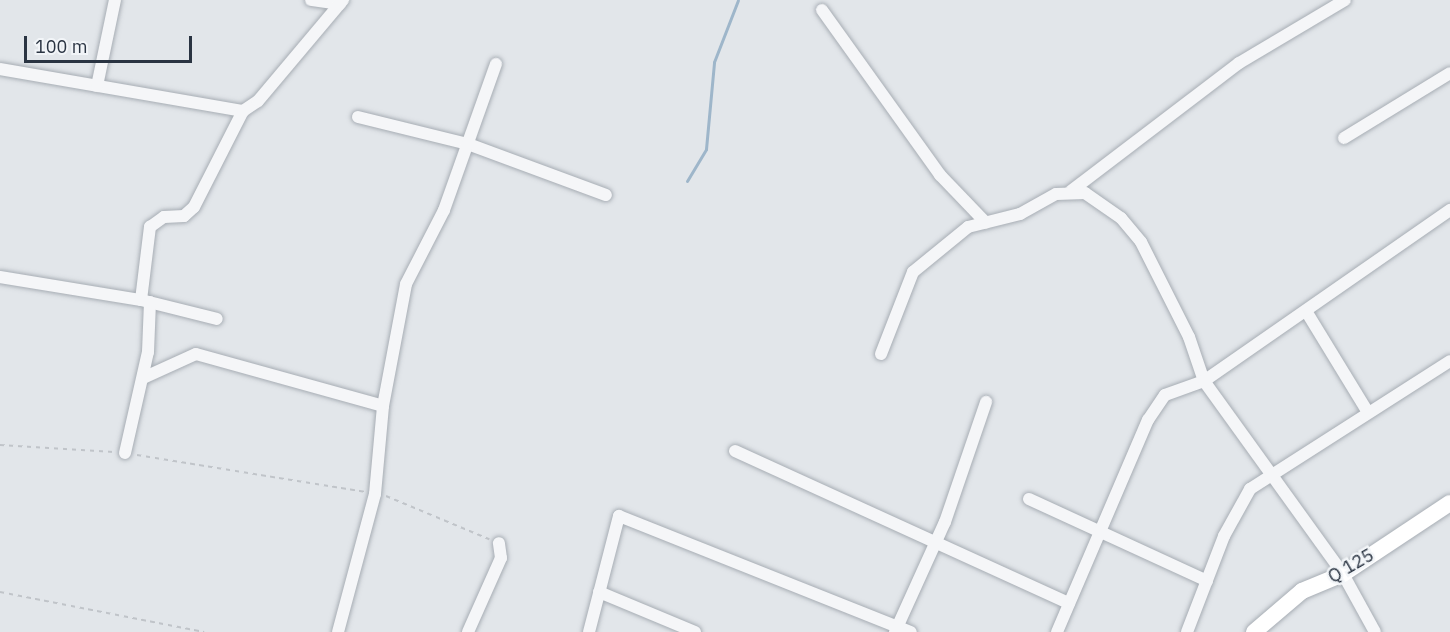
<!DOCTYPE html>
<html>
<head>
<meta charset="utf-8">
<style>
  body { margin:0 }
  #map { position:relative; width:1450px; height:632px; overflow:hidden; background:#e2e6ea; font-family:"IBM Plex Sans",sans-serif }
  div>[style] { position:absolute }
  .stream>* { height:3px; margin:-1.5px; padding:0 1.5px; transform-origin:1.5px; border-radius:1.5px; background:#9eb6ca }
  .path>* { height:2px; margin-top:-1px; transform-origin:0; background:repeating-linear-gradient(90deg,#c0c4c9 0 4.5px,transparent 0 9px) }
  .roads { filter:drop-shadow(0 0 2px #a7adb4) drop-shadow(0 0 2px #a7adb4) }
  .street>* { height:12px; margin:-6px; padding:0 6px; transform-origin:6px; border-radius:6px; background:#f5f6f8 }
  .secondary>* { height:16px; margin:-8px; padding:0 8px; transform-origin:8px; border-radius:8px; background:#fff }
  span { translate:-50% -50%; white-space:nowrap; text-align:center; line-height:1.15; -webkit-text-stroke:5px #f2f5f8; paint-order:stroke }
  .street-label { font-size:18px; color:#2a3442 }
  .scale { position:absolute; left:24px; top:36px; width:168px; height:27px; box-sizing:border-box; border:3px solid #2a3442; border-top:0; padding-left:8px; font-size:18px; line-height:21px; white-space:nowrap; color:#2a3442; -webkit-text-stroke:4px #f2f5f8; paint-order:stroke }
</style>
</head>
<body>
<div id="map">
  <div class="stream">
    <i style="left:687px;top:181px;width:37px;rotate:-59deg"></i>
    <i style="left:706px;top:149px;width:87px;rotate:-84.7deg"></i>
    <i style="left:714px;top:62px;width:66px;rotate:-68.8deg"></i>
  </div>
  <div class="path">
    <i style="left:0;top:445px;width:114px;rotate:3.5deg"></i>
    <i style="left:137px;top:455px;width:232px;rotate:9.2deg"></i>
    <i style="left:386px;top:496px;width:112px;rotate:22.7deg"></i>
    <i style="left:0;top:592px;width:208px;rotate:11.1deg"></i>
  </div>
  <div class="roads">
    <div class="street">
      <i style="left:311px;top:0;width:29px;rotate:8deg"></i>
      <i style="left:822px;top:10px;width:203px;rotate:54.4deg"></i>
      <i style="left:940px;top:175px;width:66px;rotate:46.2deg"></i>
      <i style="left:0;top:69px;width:247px;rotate:9.8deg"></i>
      <i style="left:97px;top:86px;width:88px;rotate:-78.2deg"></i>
      <i style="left:358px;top:117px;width:113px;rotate:13.8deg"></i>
      <i style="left:468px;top:144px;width:147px;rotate:20.3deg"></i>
      <i style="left:1344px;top:138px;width:124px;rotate:-31.5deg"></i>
      <i style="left:1071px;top:191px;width:211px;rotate:-37.3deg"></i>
      <i style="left:1239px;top:63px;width:123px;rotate:-30.7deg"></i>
      <i style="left:0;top:277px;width:143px;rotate:9.3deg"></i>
      <i style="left:141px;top:300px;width:78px;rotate:14deg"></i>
      <i style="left:141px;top:300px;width:74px;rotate:-83deg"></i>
      <i style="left:150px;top:227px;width:17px;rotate:-36deg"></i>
      <i style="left:164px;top:217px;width:20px;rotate:-3deg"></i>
      <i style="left:184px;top:216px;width:13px;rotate:-42deg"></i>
      <i style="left:194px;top:207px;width:108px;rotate:-63deg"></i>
      <i style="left:243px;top:111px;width:18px;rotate:-34deg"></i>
      <i style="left:258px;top:101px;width:132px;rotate:-49.9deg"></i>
      <i style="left:1306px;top:311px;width:117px;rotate:58.6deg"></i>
      <i style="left:881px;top:354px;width:88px;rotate:-68.7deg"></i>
      <i style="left:913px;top:272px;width:71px;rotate:-39.3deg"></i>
      <i style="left:968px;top:227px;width:54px;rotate:-14deg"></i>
      <i style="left:1020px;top:214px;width:41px;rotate:-29.1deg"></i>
      <i style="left:1056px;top:194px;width:29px;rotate:-2deg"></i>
      <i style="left:1085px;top:193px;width:44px;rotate:34.8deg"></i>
      <i style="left:1121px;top:218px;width:31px;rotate:50deg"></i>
      <i style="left:1141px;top:242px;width:106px;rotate:63.2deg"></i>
      <i style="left:1189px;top:337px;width:46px;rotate:71.2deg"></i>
      <i style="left:1204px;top:381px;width:238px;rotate:54.2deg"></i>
      <i style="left:1343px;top:574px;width:66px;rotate:61.1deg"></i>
      <i style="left:143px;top:378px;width:58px;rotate:-24.4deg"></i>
      <i style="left:196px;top:354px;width:194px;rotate:15.5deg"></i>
      <i style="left:735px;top:451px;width:367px;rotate:24.5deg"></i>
      <i style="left:125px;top:453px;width:104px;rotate:-77.2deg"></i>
      <i style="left:148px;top:352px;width:50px;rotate:-87.7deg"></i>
      <i style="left:1029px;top:499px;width:196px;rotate:24.7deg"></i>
      <i style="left:599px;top:592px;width:104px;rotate:22.6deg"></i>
      <i style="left:338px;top:632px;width:143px;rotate:-75deg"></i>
      <i style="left:375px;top:494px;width:88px;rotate:-84.8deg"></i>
      <i style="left:383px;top:406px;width:124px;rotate:-79.3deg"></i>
      <i style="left:406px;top:284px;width:83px;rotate:-62.8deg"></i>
      <i style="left:444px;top:210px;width:155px;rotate:-70.4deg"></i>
      <i style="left:468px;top:632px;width:81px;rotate:-66deg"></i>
      <i style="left:501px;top:558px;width:15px;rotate:-98deg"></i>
      <i style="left:589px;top:632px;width:120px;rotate:-75.5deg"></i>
      <i style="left:619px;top:516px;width:314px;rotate:21.7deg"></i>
      <i style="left:895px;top:632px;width:121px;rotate:-65.6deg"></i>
      <i style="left:945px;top:522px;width:127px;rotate:-71.1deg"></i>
      <i style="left:1057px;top:632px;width:231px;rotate:-66.8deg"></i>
      <i style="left:1148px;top:420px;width:30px;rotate:-56deg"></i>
      <i style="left:1165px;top:395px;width:41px;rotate:-19.7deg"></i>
      <i style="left:1204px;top:381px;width:300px;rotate:-34.8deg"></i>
      <i style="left:1187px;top:632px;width:103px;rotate:-68.9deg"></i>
      <i style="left:1224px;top:536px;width:54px;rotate:-61deg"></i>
      <i style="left:1250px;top:489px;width:237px;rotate:-32.6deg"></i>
    </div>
    <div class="secondary">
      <i style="left:1254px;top:632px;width:63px;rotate:-40.5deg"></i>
      <i style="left:1302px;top:591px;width:44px;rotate:-22.5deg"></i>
      <i style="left:1343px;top:574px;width:128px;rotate:-33.6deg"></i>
    </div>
  </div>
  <div class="street-label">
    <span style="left:1351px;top:566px;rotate:-30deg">Q 125</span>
  </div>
  <div class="scale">100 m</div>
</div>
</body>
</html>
